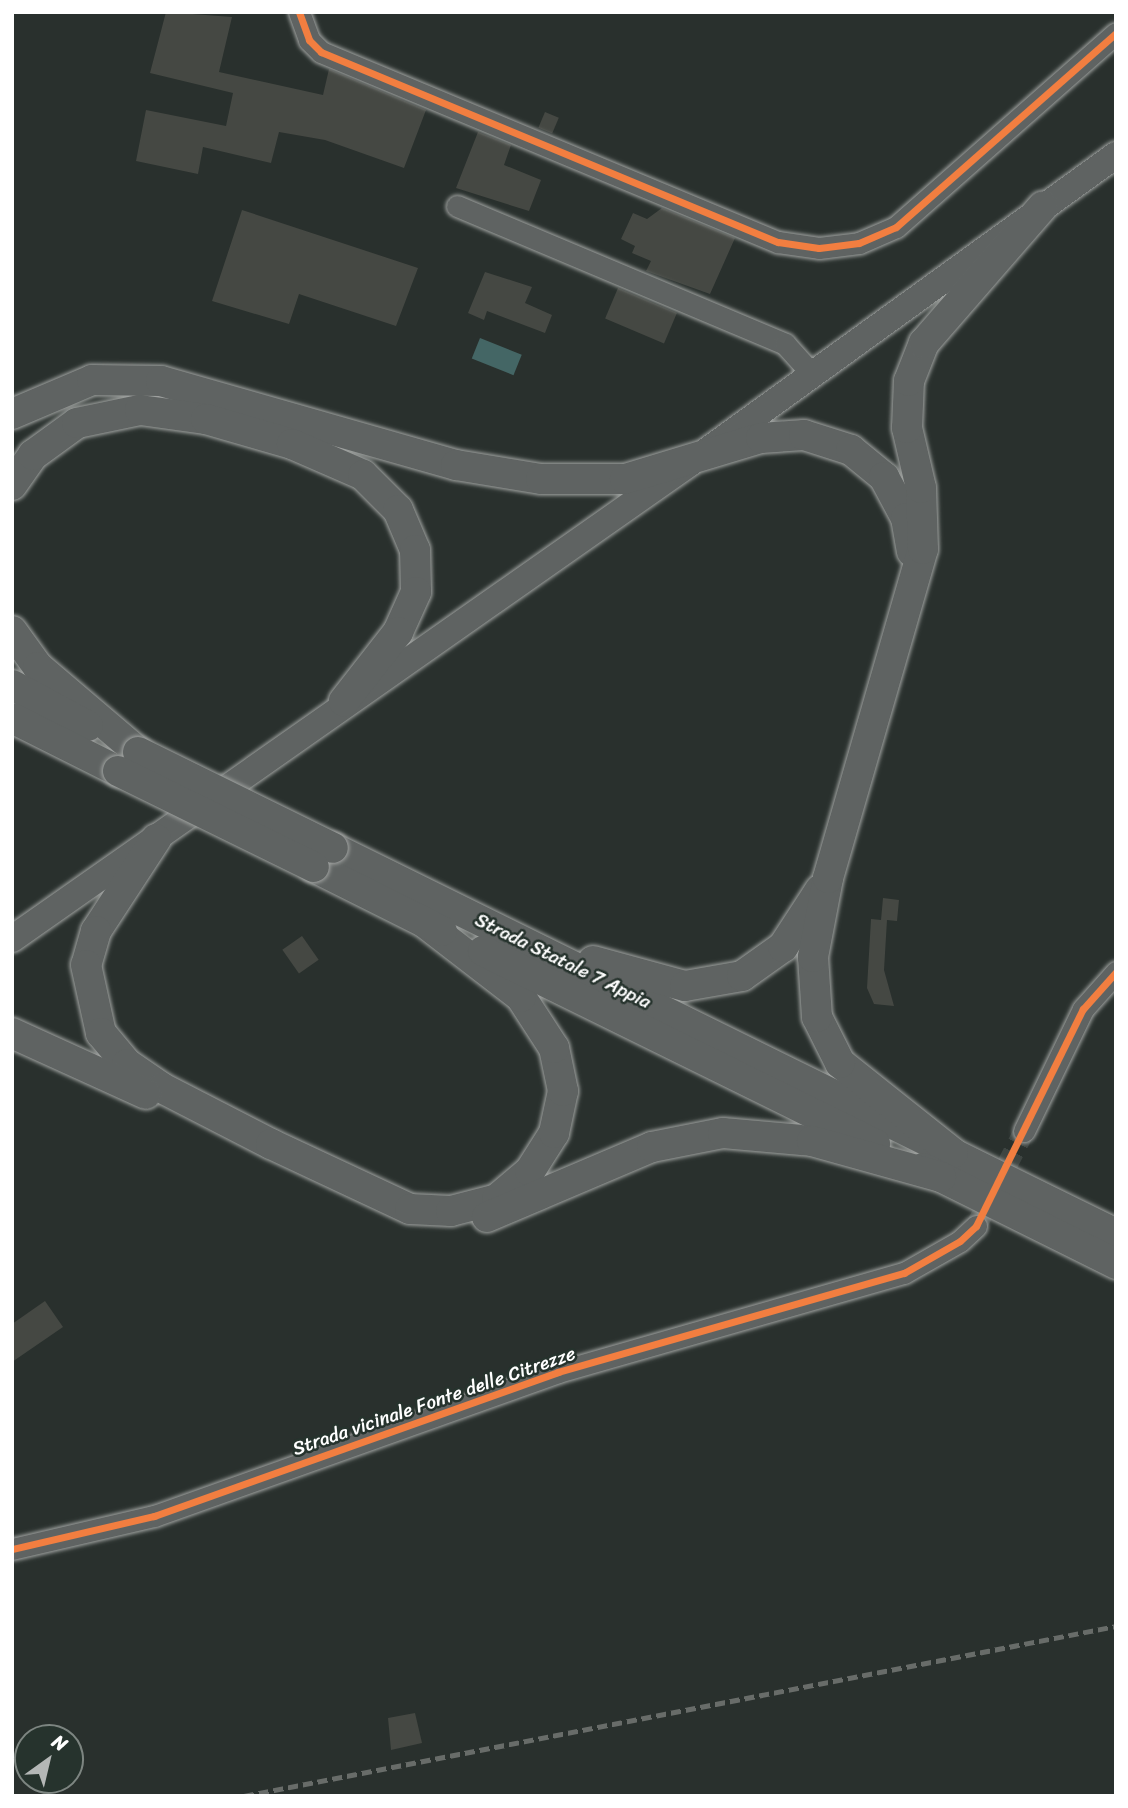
<!DOCTYPE html>
<html>
<head>
<meta charset="utf-8">
<style>
  body { margin:0 }
  #map { position:relative; width:1128px; height:1808px; overflow:hidden; background:#29302d; font-family:Sriracha,sans-serif }
  div>[style] { position:absolute }
  .water>* { inset:0; background:#446665; transform-origin:0 0 }
  .building>* { inset:0; background:#454843; transform-origin:0 0 }
  .minor-tunnel>* { height:21px; margin-top:-10.5px; transform-origin:0; background:repeating-linear-gradient(90deg,#3e4542 0 21px,transparent 0 31px) }
  .roads { filter:drop-shadow(0 0 2px #9fa2a0) drop-shadow(0 0 2px #9fa2a0) }
  .minor>* { height:21px; margin:-10.5px; padding:0 10.5px; transform-origin:10.5px; border-radius:10.5px; background:#5f6362 }
  .major>* { height:26px; margin:-13px; padding:0 13px; transform-origin:13px; border-radius:13px; background:#5f6362 }
  .highway>* { height:30px; margin:-15px; padding:0 15px; transform-origin:15px; border-radius:15px; background:#5f6362 }
  .rail>* { height:5px; margin-top:-2.5px; transform-origin:0; background:repeating-linear-gradient(90deg,#686c69 0 10px,transparent 0 15px) }
  .bridges { filter:drop-shadow(0 0 2px #9fa2a0) drop-shadow(0 0 2px #9fa2a0) }
  .highway-bridge>* { height:30px; margin:-15px; padding:0 15px; transform-origin:15px; border-radius:15px; background:#5f6362 }
  .cycleway>* { height:7px; margin:-3.5px; padding:0 3.5px; transform-origin:3.5px; border-radius:3.5px; background:#f27e40 }
  span { translate:-50% -50%; white-space:nowrap; text-align:center; line-height:1.15; -webkit-text-stroke:5px #26332d; paint-order:stroke }
  .street-label { font-size:19px; color:#fff }
  .frame { position:absolute; inset:0; border:14px solid #fff; pointer-events:none }
  .north { position:absolute; left:14px; top:1724px; width:70px; height:70px; box-sizing:border-box; background:#26332d; border:2px solid #7d8581; border-radius:50%; rotate:34deg; font-size:19px; font-weight:700; line-height:28px; text-align:center; color:#fff }
  .north::after { content:''; display:block; margin:auto; width:24px; height:32px; background:#b4b7b6; clip-path:polygon(50% 0,100% 100%,50% 72%,0 100%) }
</style>
</head>
<body>
<div id="map">
  <div class="water">
    <i style="left:480px;top:338px;width:45px;height:22px;rotate:22deg"></i>
  </div>
  <div class="building">
    <i style="clip-path:polygon(166px 12px,232px 17px,219px 72px,323px 95px,329px 69px,426px 110px,404px 168px,325px 140px,279px 132px,271px 163px,203px 147px,198px 174px,136px 161px,146px 110px,226px 126px,233px 93px,150px 73px)"></i>
    <i style="left:545px;top:112px;width:15px;height:17px;rotate:23deg"></i>
    <i style="clip-path:polygon(478px 132px,511px 145px,504px 165px,541px 180px,529px 211px,456px 188px)"></i>
    <i style="clip-path:polygon(662px 208px,735px 238px,710px 294px,646px 271px,651px 261px,632px 253px,635px 246px,621px 239px,633px 213px,647px 219px)"></i>
    <i style="clip-path:polygon(242px 210px,418px 268px,396px 326px,299px 294px,289px 324px,212px 301px)"></i>
    <i style="clip-path:polygon(485px 272px,532px 287px,525px 303px,552px 315px,545px 333px,487px 311px,484px 320px,468px 313px)"></i>
    <i style="left:618px;top:288px;width:64px;height:33px;rotate:23deg"></i>
    <i style="clip-path:polygon(883px 898px,899px 900px,897px 921px,887px 920px,884px 970px,894px 1006px,874px 1004px,867px 988px,871px 919px,881px 920px)"></i>
    <i style="left:302px;top:936px;width:29px;height:24px;rotate:55deg"></i>
    <i style="clip-path:polygon(45px 1301px,63px 1327px,12px 1362px,12px 1324px)"></i>
    <i style="clip-path:polygon(415px 1713px,422px 1743px,391px 1750px,388px 1718px)"></i>
  </div>
  <div class="minor-tunnel">
    <i style="left:976px;top:1226px;width:106px;rotate:-63.2deg"></i>
  </div>
  <div class="roads">
    <div class="minor">
      <i style="left:299px;top:12px;width:30px;rotate:70deg"></i>
      <i style="left:309px;top:40px;width:17px;rotate:45deg"></i>
      <i style="left:321px;top:52px;width:495px;rotate:22.6deg"></i>
      <i style="left:778px;top:242px;width:41px;rotate:8.3deg"></i>
      <i style="left:819px;top:248px;width:40px;rotate:-7.1deg"></i>
      <i style="left:859px;top:243px;width:40px;rotate:-23.4deg"></i>
      <i style="left:896px;top:227px;width:293px;rotate:-41.4deg"></i>
      <i style="left:457px;top:206px;width:356px;rotate:22.8deg"></i>
      <i style="left:785px;top:344px;width:40px;rotate:48deg"></i>
      <i style="left:1024px;top:1131px;width:136px;rotate:-64.2deg"></i>
      <i style="left:1083px;top:1009px;width:50px;rotate:-48.3deg"></i>
      <i style="left:12px;top:1549px;width:146px;rotate:-13.1deg"></i>
      <i style="left:154px;top:1516px;width:429px;rotate:-19.6deg"></i>
      <i style="left:558px;top:1372px;width:360px;rotate:-16deg"></i>
      <i style="left:904px;top:1273px;width:64px;rotate:-29.7deg"></i>
      <i style="left:960px;top:1241px;width:22px;rotate:-43deg"></i>
    </div>
    <div class="major">
      <i style="left:12px;top:939px;width:828px;rotate:-35.07deg"></i>
      <i style="left:690px;top:463px;width:526px;rotate:-35.87deg"></i>
    </div>
    <div class="highway">
      <i style="left:12px;top:414px;width:87px;rotate:-23deg"></i>
      <i style="left:92px;top:380px;width:69px;rotate:0.8deg"></i>
      <i style="left:161px;top:381px;width:307px;rotate:15.9deg"></i>
      <i style="left:456px;top:465px;width:86px;rotate:9.4deg"></i>
      <i style="left:541px;top:479px;width:84px"></i>
      <i style="left:625px;top:479px;width:142px;rotate:-16.8deg"></i>
      <i style="left:761px;top:438px;width:43px;rotate:-4deg"></i>
      <i style="left:804px;top:435px;width:49px;rotate:17.7deg"></i>
      <i style="left:851px;top:450px;width:43px;rotate:39.3deg"></i>
      <i style="left:884px;top:477px;width:47px;rotate:61.8deg"></i>
      <i style="left:906px;top:518px;width:34px;rotate:80deg"></i>
      <i style="left:12px;top:485px;width:37px;rotate:-55deg"></i>
      <i style="left:33px;top:455px;width:54px;rotate:-36deg"></i>
      <i style="left:77px;top:423px;width:64px;rotate:-11.7deg"></i>
      <i style="left:140px;top:410px;width:67px;rotate:7.8deg"></i>
      <i style="left:206px;top:419px;width:90px;rotate:16.2deg"></i>
      <i style="left:292px;top:444px;width:77px;rotate:23.6deg"></i>
      <i style="left:363px;top:475px;width:49px;rotate:45deg"></i>
      <i style="left:398px;top:510px;width:43px;rotate:67deg"></i>
      <i style="left:415px;top:550px;width:42px;rotate:88.6deg"></i>
      <i style="left:416px;top:592px;width:44px;rotate:114.2deg"></i>
      <i style="left:398px;top:632px;width:88px;rotate:128deg"></i>
      <i style="left:12px;top:631px;width:44px;rotate:54.2deg"></i>
      <i style="left:38px;top:667px;width:131px;rotate:40.4deg"></i>
      <i style="left:12px;top:685px;width:86px;rotate:28.3deg"></i>
      <i style="left:12px;top:718px;width:119px;rotate:26.6deg"></i>
      <i style="left:156px;top:839px;width:110px;rotate:123.1deg"></i>
      <i style="left:96px;top:931px;width:35px;rotate:106deg"></i>
      <i style="left:86px;top:965px;width:70px;rotate:77.6deg"></i>
      <i style="left:101px;top:1033px;width:40px;rotate:50deg"></i>
      <i style="left:127px;top:1064px;width:42px;rotate:34.4deg"></i>
      <i style="left:162px;top:1088px;width:123px;rotate:27.2deg"></i>
      <i style="left:271px;top:1144px;width:153px;rotate:25.1deg"></i>
      <i style="left:410px;top:1209px;width:41px;rotate:2.8deg"></i>
      <i style="left:451px;top:1211px;width:48px;rotate:-14.6deg"></i>
      <i style="left:497px;top:1199px;width:43px;rotate:-40.3deg"></i>
      <i style="left:530px;top:1171px;width:45px;rotate:-57.7deg"></i>
      <i style="left:554px;top:1133px;width:43px;rotate:-77.9deg"></i>
      <i style="left:563px;top:1091px;width:44px;rotate:-101.8deg"></i>
      <i style="left:554px;top:1048px;width:61px;rotate:-122.9deg"></i>
      <i style="left:521px;top:997px;width:123px;rotate:-142.3deg"></i>
      <i style="left:333px;top:848px;width:873px;rotate:26.24deg"></i>
      <i style="left:314px;top:867px;width:143px;rotate:26.6deg"></i>
      <i style="left:483px;top:951px;width:437px;rotate:26.2deg"></i>
      <i style="left:593px;top:961px;width:95px;rotate:15.2deg"></i>
      <i style="left:685px;top:986px;width:58px;rotate:-10deg"></i>
      <i style="left:742px;top:976px;width:50px;rotate:-35.3deg"></i>
      <i style="left:783px;top:947px;width:68px;rotate:-57deg"></i>
      <i style="left:12px;top:1033px;width:147px;rotate:24.5deg"></i>
      <i style="left:953px;top:1153px;width:144px;rotate:-141.5deg"></i>
      <i style="left:840px;top:1063px;width:51px;rotate:-116.6deg"></i>
      <i style="left:817px;top:1017px;width:60px;rotate:-93.8deg"></i>
      <i style="left:813px;top:957px;width:80px;rotate:-79.2deg"></i>
      <i style="left:828px;top:878px;width:342px;rotate:-73.9deg"></i>
      <i style="left:923px;top:549px;width:61px;rotate:-91.9deg"></i>
      <i style="left:921px;top:488px;width:62px;rotate:-103.1deg"></i>
      <i style="left:907px;top:428px;width:47px;rotate:-87.6deg"></i>
      <i style="left:909px;top:381px;width:41px;rotate:-68.5deg"></i>
      <i style="left:924px;top:343px;width:181px;rotate:-49deg"></i>
      <i style="left:923px;top:1168px;width:216px;rotate:26.4deg"></i>
      <i style="left:487px;top:1217px;width:179px;rotate:-23deg"></i>
      <i style="left:652px;top:1147px;width:72px;rotate:-11.2deg"></i>
      <i style="left:723px;top:1133px;width:89px;rotate:5.1deg"></i>
      <i style="left:812px;top:1141px;width:134px;rotate:15.6deg"></i>
    </div>
  </div>
  <div class="rail">
    <i style="left:244px;top:1796px;width:888px;rotate:-11.03deg"></i>
  </div>
  <div class="bridges">
    <div class="highway-bridge">
      <i style="left:138px;top:752px;width:217px;rotate:26.2deg"></i>
      <i style="left:118px;top:771px;width:218px;rotate:26.1deg"></i>
    </div>
  </div>
  <div class="cycleway">
    <i style="left:299px;top:12px;width:30px;rotate:70deg"></i>
    <i style="left:309px;top:40px;width:17px;rotate:45deg"></i>
    <i style="left:321px;top:52px;width:495px;rotate:22.6deg"></i>
    <i style="left:778px;top:242px;width:41px;rotate:8.3deg"></i>
    <i style="left:819px;top:248px;width:40px;rotate:-7.1deg"></i>
    <i style="left:859px;top:243px;width:40px;rotate:-23.4deg"></i>
    <i style="left:896px;top:227px;width:293px;rotate:-41.4deg"></i>
    <i style="left:12px;top:1549px;width:146px;rotate:-13.1deg"></i>
    <i style="left:154px;top:1516px;width:429px;rotate:-19.6deg"></i>
    <i style="left:558px;top:1372px;width:360px;rotate:-16deg"></i>
    <i style="left:904px;top:1273px;width:64px;rotate:-29.7deg"></i>
    <i style="left:960px;top:1241px;width:22px;rotate:-43deg"></i>
    <i style="left:976px;top:1226px;width:242px;rotate:-63.8deg"></i>
    <i style="left:1083px;top:1009px;width:50px;rotate:-48.3deg"></i>
  </div>
  <div class="street-label">
    <span style="left:563px;top:961px;rotate:26deg">Strada Statale 7 Appia</span>
    <span style="left:434px;top:1401px;rotate:-19deg">Strada vicinale Fonte delle Citrezze</span>
  </div>
  <div class="frame"></div>
  <div class="north">N</div>
</div>
</body>
</html>
